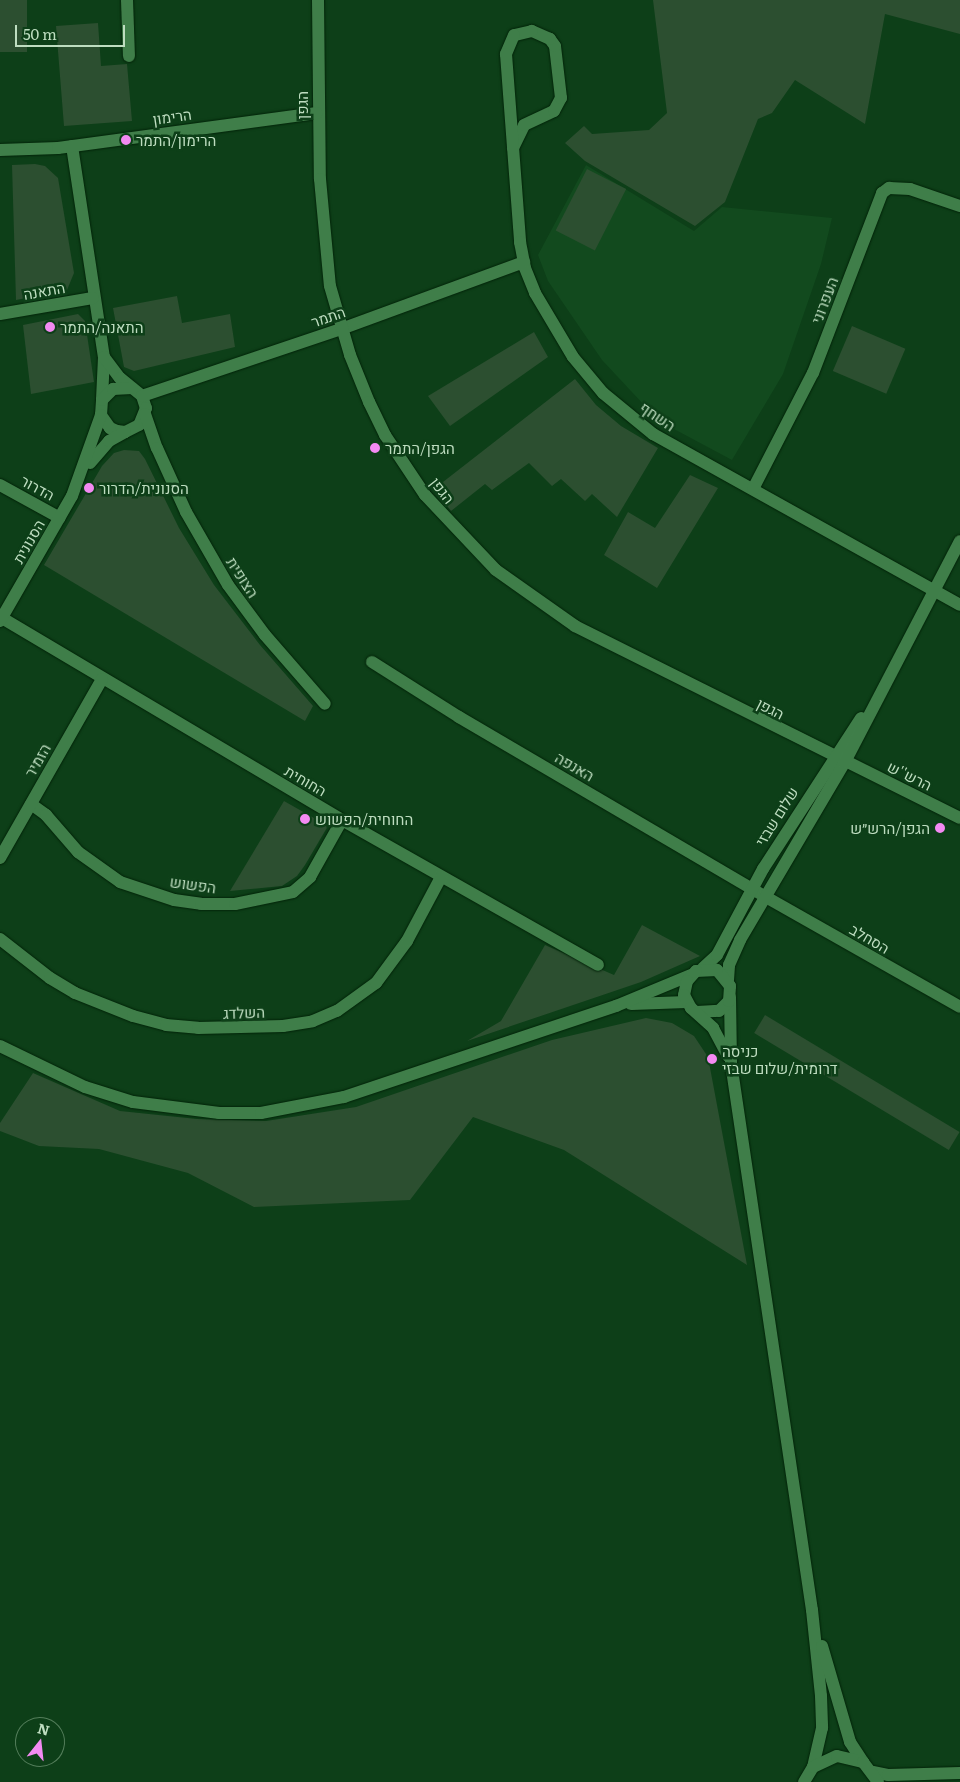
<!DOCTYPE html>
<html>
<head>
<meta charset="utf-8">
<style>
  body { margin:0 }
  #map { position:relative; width:960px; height:1782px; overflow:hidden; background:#0d3f18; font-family:Literata,Heebo,serif }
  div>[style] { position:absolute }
  .built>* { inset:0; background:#124a1e }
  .green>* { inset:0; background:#2c4f30; transform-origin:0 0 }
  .roads { filter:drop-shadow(0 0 1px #022308) drop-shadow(0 0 1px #022308) }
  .street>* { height:12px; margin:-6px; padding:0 6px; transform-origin:6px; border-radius:6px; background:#3f7e49 }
  .secondary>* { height:12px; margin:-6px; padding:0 6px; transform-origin:6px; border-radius:6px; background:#3f7e49 }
  .dots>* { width:14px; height:14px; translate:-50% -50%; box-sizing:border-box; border:2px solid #0d3f18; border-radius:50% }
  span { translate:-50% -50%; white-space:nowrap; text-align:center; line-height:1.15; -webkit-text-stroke:5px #0d3f18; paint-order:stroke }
  .street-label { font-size:15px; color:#beddc0 }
  .poi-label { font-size:15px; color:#beddc0 }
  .left { translate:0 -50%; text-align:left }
  .right { translate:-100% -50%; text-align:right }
  .north { position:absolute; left:15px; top:1717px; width:50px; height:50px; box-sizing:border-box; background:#0d3f18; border:1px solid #547e5b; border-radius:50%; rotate:16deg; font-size:14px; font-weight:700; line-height:20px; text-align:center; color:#beddc0 }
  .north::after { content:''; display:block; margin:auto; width:18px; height:22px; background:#f38af2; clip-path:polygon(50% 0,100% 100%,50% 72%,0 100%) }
  .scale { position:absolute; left:15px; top:25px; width:110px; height:22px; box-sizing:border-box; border:2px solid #beddc0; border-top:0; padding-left:6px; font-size:15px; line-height:18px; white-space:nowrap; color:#beddc0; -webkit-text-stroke:4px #0d3f18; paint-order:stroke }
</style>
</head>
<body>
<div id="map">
  <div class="built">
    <i style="clip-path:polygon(586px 165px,694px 231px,722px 207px,832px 218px,821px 264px,783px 374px,732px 460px,659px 421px,602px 360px,548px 281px,538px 255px)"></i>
  </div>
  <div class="green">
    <i style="left:0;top:0;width:27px;height:52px"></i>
    <i style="clip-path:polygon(653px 0,960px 0,960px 34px,885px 14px,865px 124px,795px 80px,772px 113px,758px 119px,725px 202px,695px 226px,585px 161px,565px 143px,584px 126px,592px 134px,649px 130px,667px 113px)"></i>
    <i style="clip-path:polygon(98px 23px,101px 66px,127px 64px,132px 121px,64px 126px,56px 26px)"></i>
    <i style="clip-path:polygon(35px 164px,45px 166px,58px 178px,74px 273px,67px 290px,16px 300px,12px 165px)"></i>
    <i style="left:587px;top:169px;width:44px;height:69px;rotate:27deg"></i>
    <i style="clip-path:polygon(177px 296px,182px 323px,230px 314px,235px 347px,134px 371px,124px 367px,113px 308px)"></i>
    <i style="clip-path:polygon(78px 314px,85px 321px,94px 382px,31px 394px,23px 325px)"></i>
    <i style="left:852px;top:326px;width:58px;height:49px;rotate:23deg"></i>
    <i style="clip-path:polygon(534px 332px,548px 357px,450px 426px,428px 396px)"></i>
    <i style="clip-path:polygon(575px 379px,596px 405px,621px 426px,658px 448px,617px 517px,592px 494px,585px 501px,561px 479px,552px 486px,529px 463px,492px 490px,485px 484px,451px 511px,434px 489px)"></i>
    <i style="clip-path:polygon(124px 450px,139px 451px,145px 459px,179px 528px,214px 585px,260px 645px,313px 706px,305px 721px,44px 565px,102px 466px,114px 453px)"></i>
    <i style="clip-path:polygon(690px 475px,718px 488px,657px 588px,604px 555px,628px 512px,655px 528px)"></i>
    <i style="clip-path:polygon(284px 801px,328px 826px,305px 865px,297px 876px,282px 886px,230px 891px)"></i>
    <i style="clip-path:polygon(642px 925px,700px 956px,641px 982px,467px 1041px,501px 1021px,545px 945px,614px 975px)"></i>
    <i style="left:765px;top:1015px;width:227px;height:21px;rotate:31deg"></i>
    <i style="clip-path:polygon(646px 1018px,672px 1023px,694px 1036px,708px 1057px,747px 1265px,564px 1150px,473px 1117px,410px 1200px,254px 1207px,188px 1173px,99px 1149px,39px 1146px,0 1131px,0 1123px,33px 1073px,120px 1111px,197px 1119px,266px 1121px,356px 1107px,552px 1040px)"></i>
  </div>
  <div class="roads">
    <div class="street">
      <i style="left:127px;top:0;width:56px;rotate:88deg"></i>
      <i style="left:72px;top:146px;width:213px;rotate:81.4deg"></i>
      <i style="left:104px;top:357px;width:43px;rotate:92.7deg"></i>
      <i style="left:513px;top:148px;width:25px;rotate:-64deg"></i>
      <i style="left:524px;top:125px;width:33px;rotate:-25deg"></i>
      <i style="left:554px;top:111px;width:15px;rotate:-62deg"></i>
      <i style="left:561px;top:98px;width:52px;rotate:-96.6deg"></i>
      <i style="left:555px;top:46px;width:9px;rotate:-126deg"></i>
      <i style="left:550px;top:39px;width:20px;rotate:-156deg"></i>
      <i style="left:532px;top:31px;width:18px;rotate:167deg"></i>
      <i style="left:514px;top:35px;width:21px;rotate:113deg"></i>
      <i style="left:506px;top:54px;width:189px;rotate:85.7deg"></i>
      <i style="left:520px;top:242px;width:26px;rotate:79deg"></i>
      <i style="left:525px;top:268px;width:27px;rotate:68deg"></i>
      <i style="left:535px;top:293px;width:74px;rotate:59.3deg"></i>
      <i style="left:573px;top:357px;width:47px;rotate:50.2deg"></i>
      <i style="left:603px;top:393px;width:65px;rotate:39.4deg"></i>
      <i style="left:653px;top:434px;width:351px;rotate:29.1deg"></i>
      <i style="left:0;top:314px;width:94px;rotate:-9.8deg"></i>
      <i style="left:104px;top:357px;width:26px;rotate:53deg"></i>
      <i style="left:120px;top:378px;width:28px;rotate:39deg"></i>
      <i style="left:142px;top:396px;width:13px;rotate:72deg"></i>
      <i style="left:146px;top:408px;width:18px;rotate:112deg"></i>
      <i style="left:139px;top:425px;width:16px;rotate:153deg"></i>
      <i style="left:125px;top:432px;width:8px;rotate:-173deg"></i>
      <i style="left:117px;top:431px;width:8px;rotate:-157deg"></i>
      <i style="left:110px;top:428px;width:16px;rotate:-125deg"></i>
      <i style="left:101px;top:415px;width:15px;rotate:-86deg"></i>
      <i style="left:102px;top:400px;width:16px;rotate:-45deg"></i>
      <i style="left:113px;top:389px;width:19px;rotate:-3deg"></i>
      <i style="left:142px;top:396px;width:210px;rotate:-18.6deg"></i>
      <i style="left:341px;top:329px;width:195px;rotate:-20.1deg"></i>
      <i style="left:145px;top:414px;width:36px;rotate:71deg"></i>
      <i style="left:157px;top:448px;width:70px;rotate:65.6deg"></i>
      <i style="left:186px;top:512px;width:84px;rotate:60.1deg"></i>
      <i style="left:228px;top:585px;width:62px;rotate:53.5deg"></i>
      <i style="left:265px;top:635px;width:91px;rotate:49deg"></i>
      <i style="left:90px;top:463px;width:29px;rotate:-49deg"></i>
      <i style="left:109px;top:441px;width:18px;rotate:-29deg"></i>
      <i style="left:0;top:485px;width:68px;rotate:28.8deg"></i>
      <i style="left:753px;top:489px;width:131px;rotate:-62.7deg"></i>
      <i style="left:813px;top:373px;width:193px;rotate:-69deg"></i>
      <i style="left:882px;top:193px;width:9px;rotate:-36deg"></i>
      <i style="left:889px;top:188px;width:21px;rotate:3deg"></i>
      <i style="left:910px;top:189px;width:53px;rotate:18.8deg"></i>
      <i style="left:2px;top:618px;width:395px;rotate:30.7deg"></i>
      <i style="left:342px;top:820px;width:294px;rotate:29.5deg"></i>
      <i style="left:0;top:621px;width:144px;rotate:-60.1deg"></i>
      <i style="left:72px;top:496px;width:86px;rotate:-70.3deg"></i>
      <i style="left:372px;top:662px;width:103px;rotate:32.3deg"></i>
      <i style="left:459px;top:717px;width:354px;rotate:30.4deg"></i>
      <i style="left:764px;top:896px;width:225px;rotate:29.5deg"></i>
      <i style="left:31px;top:804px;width:19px;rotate:36deg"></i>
      <i style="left:46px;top:815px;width:49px;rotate:49.1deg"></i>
      <i style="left:78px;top:852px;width:52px;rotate:35.5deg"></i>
      <i style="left:120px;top:882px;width:57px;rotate:18.4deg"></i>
      <i style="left:174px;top:900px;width:27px;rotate:8deg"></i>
      <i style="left:201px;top:904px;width:34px"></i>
      <i style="left:235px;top:904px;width:59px;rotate:-11.7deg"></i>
      <i style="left:293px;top:892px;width:23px;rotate:-41deg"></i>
      <i style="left:310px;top:877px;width:65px;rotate:-60.7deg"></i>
      <i style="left:0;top:858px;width:206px;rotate:-60.3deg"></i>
      <i style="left:0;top:939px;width:63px;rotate:38deg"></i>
      <i style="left:50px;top:978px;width:29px;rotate:31deg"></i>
      <i style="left:75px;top:993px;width:62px;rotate:21.6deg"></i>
      <i style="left:133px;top:1016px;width:34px;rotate:15deg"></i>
      <i style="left:166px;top:1025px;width:32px;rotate:5deg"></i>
      <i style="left:198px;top:1028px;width:85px;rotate:-1.3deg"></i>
      <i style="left:283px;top:1026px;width:30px;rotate:-9deg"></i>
      <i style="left:313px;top:1021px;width:26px;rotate:-23deg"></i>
      <i style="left:337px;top:1011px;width:48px;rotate:-35.7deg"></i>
      <i style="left:376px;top:983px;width:52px;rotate:-53.6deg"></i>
      <i style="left:407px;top:941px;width:72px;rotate:-62deg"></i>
      <i style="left:631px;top:1004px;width:56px;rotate:-2deg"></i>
      <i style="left:0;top:1046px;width:94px;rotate:25.8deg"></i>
      <i style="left:85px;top:1087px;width:50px;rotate:17.4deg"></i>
      <i style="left:133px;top:1102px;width:87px;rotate:7.3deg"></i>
      <i style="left:219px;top:1113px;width:42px"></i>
      <i style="left:261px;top:1113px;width:85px;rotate:-10.9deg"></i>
      <i style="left:344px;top:1097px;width:287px;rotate:-18.5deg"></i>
      <i style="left:616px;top:1006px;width:81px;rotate:-22.5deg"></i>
    </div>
    <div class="secondary">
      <i style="left:318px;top:0;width:179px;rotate:89.4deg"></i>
      <i style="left:320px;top:179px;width:107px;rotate:84.7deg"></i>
      <i style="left:330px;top:286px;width:72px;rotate:73.8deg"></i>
      <i style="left:350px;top:355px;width:51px;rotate:68deg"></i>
      <i style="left:369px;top:402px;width:37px;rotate:64deg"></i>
      <i style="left:385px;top:435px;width:72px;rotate:56.3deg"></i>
      <i style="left:425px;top:495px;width:103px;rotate:46.6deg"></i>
      <i style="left:496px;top:570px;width:97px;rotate:35.3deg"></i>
      <i style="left:575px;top:626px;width:430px;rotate:26.5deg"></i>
      <i style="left:0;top:150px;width:58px;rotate:-2deg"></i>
      <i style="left:58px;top:148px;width:261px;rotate:-7.7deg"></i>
      <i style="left:703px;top:968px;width:19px;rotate:-43deg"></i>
      <i style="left:717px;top:955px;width:98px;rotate:-61.9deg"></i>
      <i style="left:763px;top:869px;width:180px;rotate:-57deg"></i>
      <i style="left:728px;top:980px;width:15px;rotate:-86deg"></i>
      <i style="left:729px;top:965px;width:27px;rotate:-66deg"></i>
      <i style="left:740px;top:940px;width:207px;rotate:-59.5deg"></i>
      <i style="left:845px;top:762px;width:249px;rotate:-62.5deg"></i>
      <i style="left:730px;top:997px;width:66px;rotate:89.1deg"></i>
      <i style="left:731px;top:1063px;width:553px;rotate:81.58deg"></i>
      <i style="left:812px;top:1610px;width:86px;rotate:84deg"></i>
      <i style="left:821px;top:1696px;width:32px;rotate:88deg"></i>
      <i style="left:822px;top:1728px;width:40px;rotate:103deg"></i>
      <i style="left:697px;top:1012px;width:22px;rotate:-3deg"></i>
      <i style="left:719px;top:1011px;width:14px;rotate:-45deg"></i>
      <i style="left:729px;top:1001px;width:15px;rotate:-86deg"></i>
      <i style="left:730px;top:986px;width:21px;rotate:-129deg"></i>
      <i style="left:717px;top:970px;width:21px;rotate:177deg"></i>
      <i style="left:696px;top:971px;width:13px;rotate:132deg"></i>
      <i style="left:687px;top:981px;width:14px;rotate:102deg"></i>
      <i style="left:684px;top:995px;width:15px;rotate:62deg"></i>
      <i style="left:691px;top:1008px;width:30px;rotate:42deg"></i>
      <i style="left:713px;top:1028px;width:32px;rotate:62deg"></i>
      <i style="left:822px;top:1646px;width:100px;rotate:73.7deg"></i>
      <i style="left:850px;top:1742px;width:24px;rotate:57deg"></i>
      <i style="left:873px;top:1772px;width:15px;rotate:11deg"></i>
      <i style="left:888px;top:1775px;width:72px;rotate:-1.6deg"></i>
      <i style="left:804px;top:1782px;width:17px;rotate:-59deg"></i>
      <i style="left:813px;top:1767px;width:26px;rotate:-25deg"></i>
      <i style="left:837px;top:1756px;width:27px;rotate:13deg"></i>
      <i style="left:863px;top:1762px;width:25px;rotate:53deg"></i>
    </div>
  </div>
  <div class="dots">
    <i style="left:126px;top:140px;background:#f38af2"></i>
    <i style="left:50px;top:327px;background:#f38af2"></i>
    <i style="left:375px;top:448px;background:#f38af2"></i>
    <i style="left:89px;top:488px;background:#f38af2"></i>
    <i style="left:305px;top:819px;background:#f38af2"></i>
    <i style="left:940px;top:828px;background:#f38af2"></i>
    <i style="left:712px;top:1059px;background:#f38af2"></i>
  </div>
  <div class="street-label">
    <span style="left:302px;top:105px;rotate:-90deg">הגפן</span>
    <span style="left:172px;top:116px;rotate:-8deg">הרימון</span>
    <span style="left:44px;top:290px;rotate:-10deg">התאנה</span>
    <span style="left:824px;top:300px;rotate:-69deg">העפרוני</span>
    <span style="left:328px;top:316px;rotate:-19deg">התמר</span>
    <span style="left:658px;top:416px;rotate:34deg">השחף</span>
    <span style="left:38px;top:487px;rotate:28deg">הדרור</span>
    <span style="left:443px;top:490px;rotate:52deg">הגפן</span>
    <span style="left:28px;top:541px;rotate:-60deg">הסנונית</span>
    <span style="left:243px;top:577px;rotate:57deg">הצופית</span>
    <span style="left:771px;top:708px;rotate:27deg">הגפן</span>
    <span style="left:37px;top:760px;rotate:-60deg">הזמיר</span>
    <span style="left:575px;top:766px;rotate:30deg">האנפה</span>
    <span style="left:910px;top:775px;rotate:26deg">הרש''ש</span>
    <span style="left:306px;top:780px;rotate:30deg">החוחית</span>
    <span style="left:776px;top:816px;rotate:-58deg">שלום שבזי</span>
    <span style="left:193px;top:884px;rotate:8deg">הפשוש</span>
    <span style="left:870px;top:938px;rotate:30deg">הסחלב</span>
    <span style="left:244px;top:1012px;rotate:-2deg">השלדג</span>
  </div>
  <div class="poi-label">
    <span class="left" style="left:136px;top:140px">הרימון/התמר</span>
    <span class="left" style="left:60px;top:327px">התאנה/התמר</span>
    <span class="left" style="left:385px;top:448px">הגפן/התמר</span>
    <span class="left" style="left:99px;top:488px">הסנונית/הדרור</span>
    <span class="left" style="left:315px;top:819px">החוחית/הפשוש</span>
    <span class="right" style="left:930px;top:828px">הגפן/הרש״ש</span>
    <span class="left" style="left:722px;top:1059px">כניסה<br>דרומית/שלום שבזי</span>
  </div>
  <div class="north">N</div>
  <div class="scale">50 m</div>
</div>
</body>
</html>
